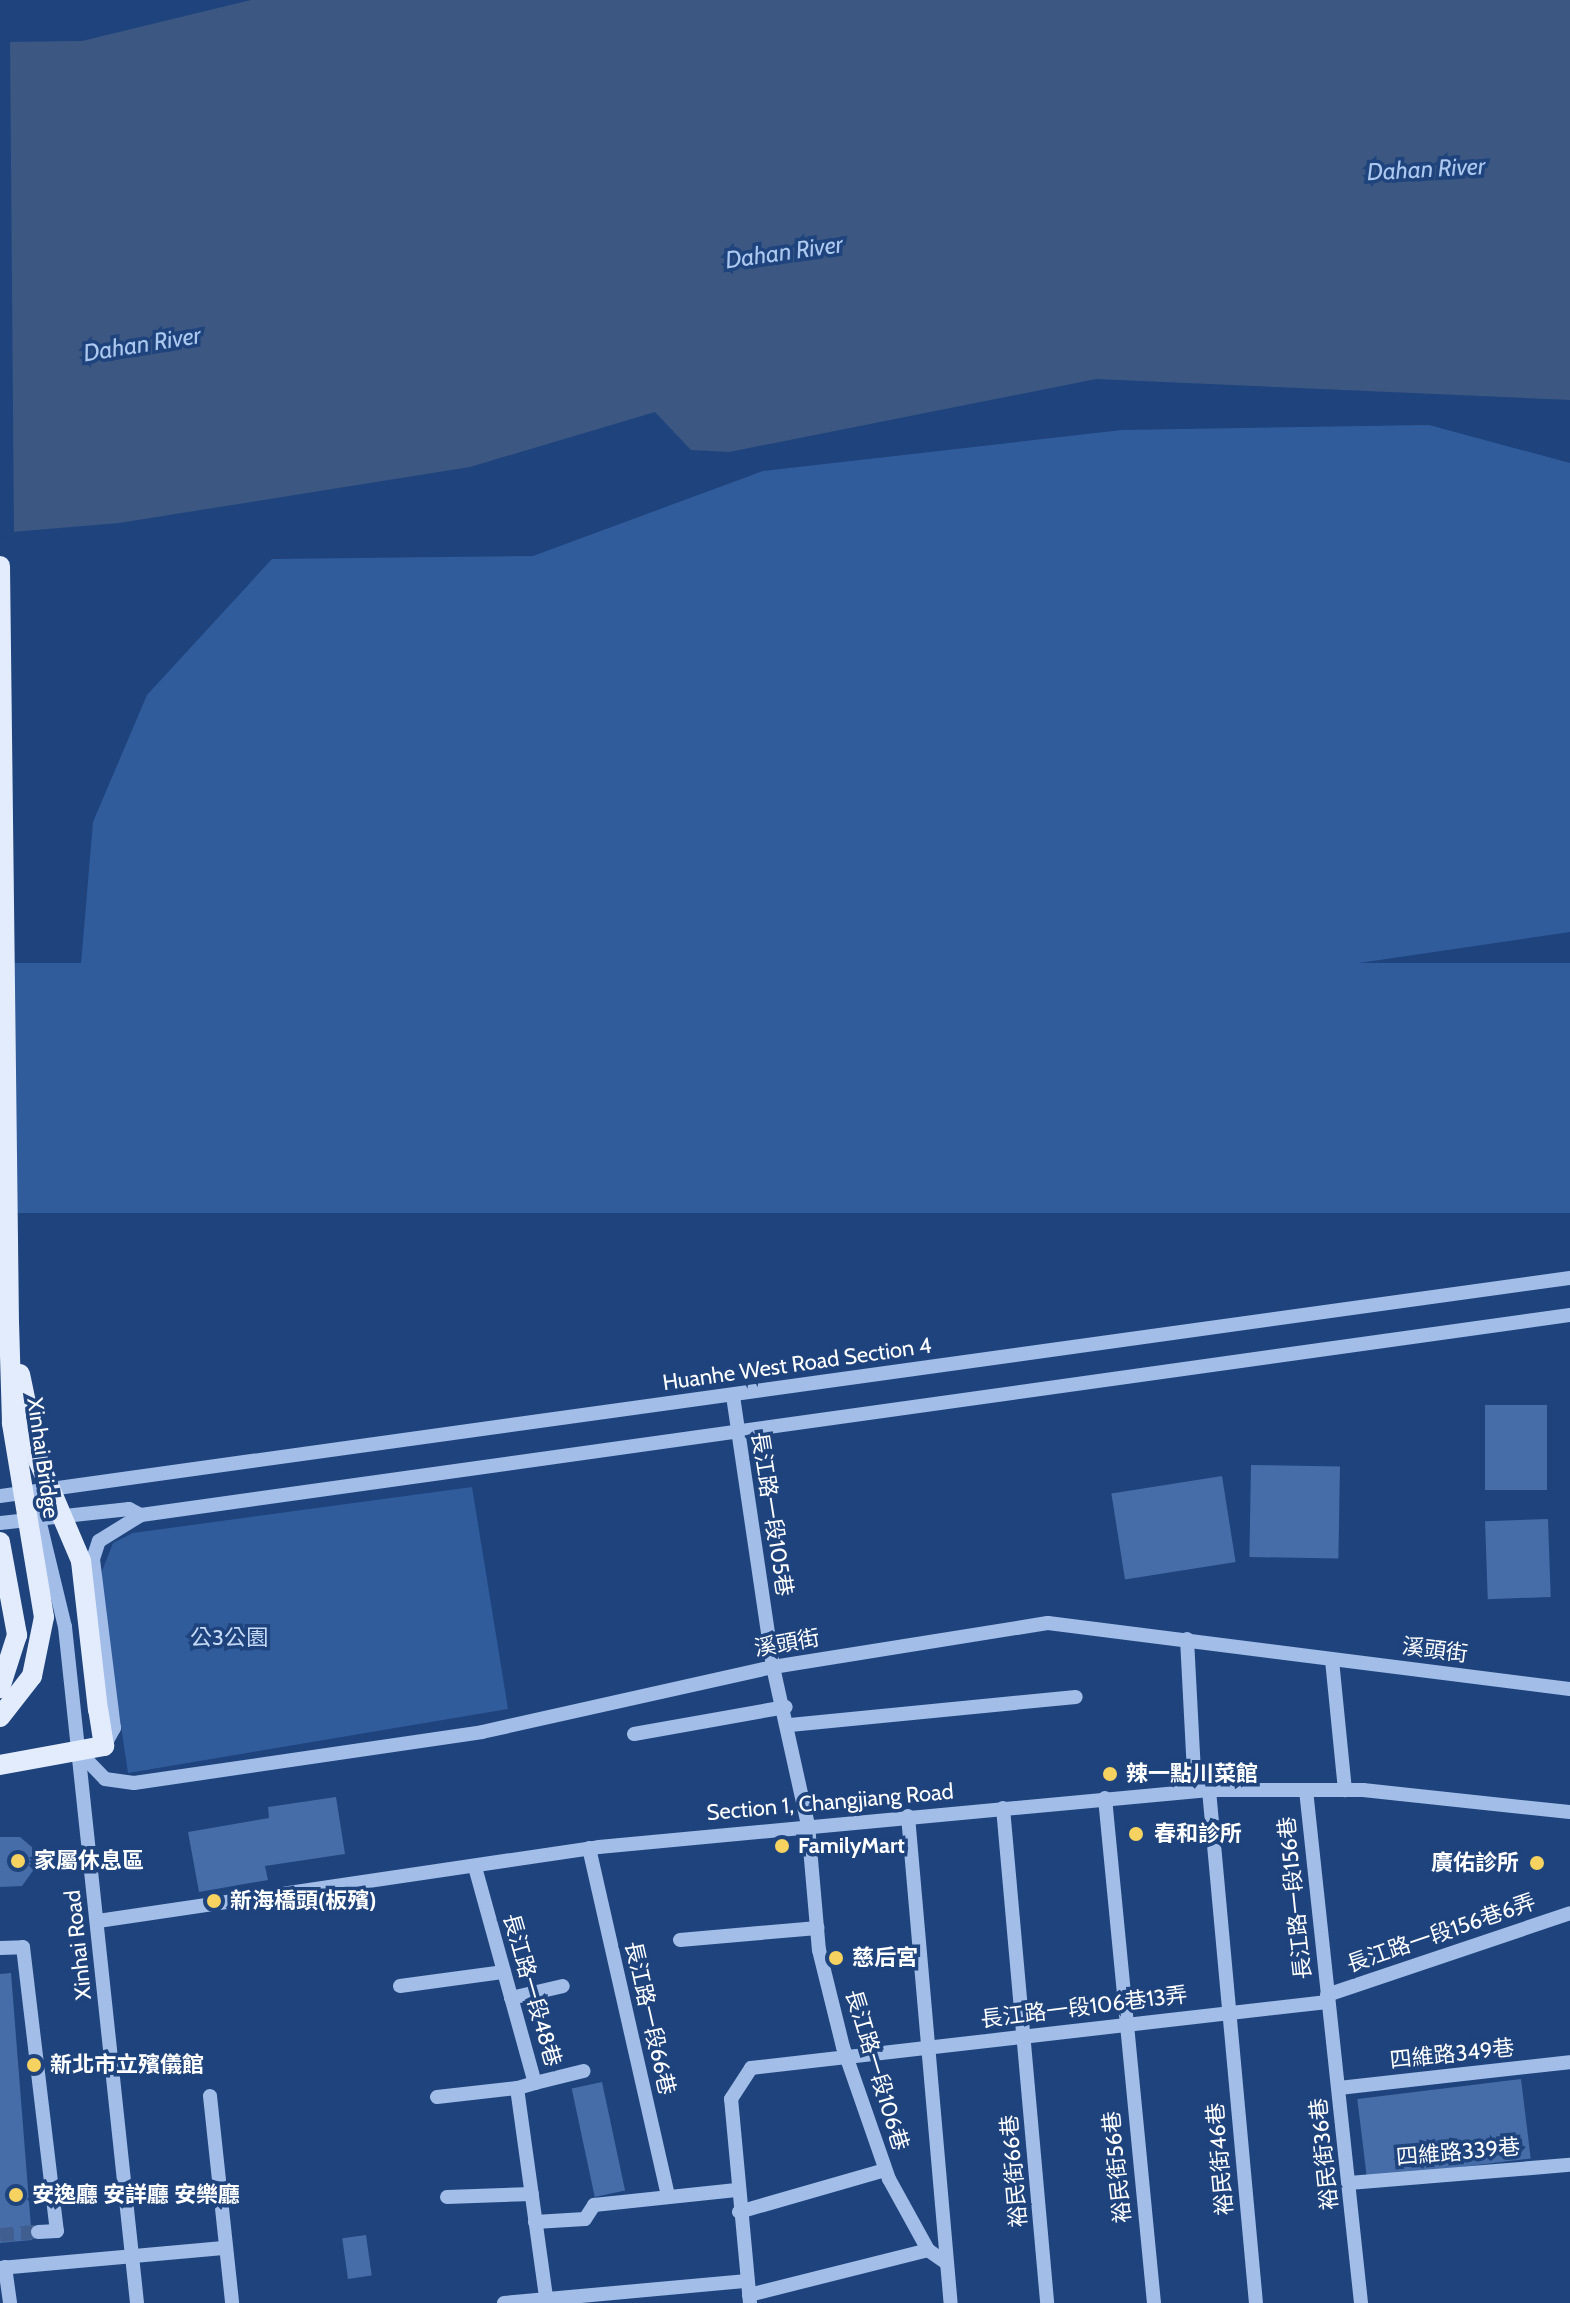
<!DOCTYPE html>
<html>
<head>
<meta charset="utf-8">
<style>
  body { margin:0 }
  #map { position:relative; width:1570px; height:2303px; overflow:hidden; background:#1e437d; font-family:Cabin,"Noto Sans TC",sans-serif }
  div>[style] { position:absolute }
  .green>* { inset:0; background:#315c9c; transform-origin:0 0 }
  .water>* { inset:0; background:#3c5882 }
  .pier>* { inset:0; background:#1e437d }
  .building>* { inset:0; background:#466da7; transform-origin:0 0 }
  .minor-tunnel>* { height:14px; margin-top:-7px; transform-origin:0; background:repeating-linear-gradient(90deg,#405f90 0 14px,transparent 0 21px) }
  .minor>* { height:14px; margin:-7px; padding:0 7px; transform-origin:7px; border-radius:7px; background:#a1bde8 }
  .major>* { height:20px; margin:-10px; padding:0 10px; transform-origin:10px; border-radius:10px; background:#e3ecfd }
  .major-bridge>* { height:20px; margin:-10px; padding:0 10px; transform-origin:10px; border-radius:10px; background:#e3ecfd }
  .dots>* { width:22px; height:22px; translate:-50% -50%; box-sizing:border-box; border:4px solid #1e437d; border-radius:50% }
  span { translate:-50% -50%; white-space:nowrap; text-align:center; line-height:1.15; -webkit-text-stroke:7px #1e437d; paint-order:stroke }
  .street-label { font-size:22px; color:#fff }
  .park-label { font-size:22px; color:#c5d9f6 }
  .poi-label { font-size:22px; color:#fff; font-weight:700 }
  .left { translate:0 -50%; text-align:left }
  .right { translate:-100% -50%; text-align:right }
  .water-label { font-size:24px; color:#acc8ef; font-style:italic }
</style>
</head>
<body>
<div id="map">
  <div class="green">
    <i style="clip-path:polygon(1429px 425px,1570px 463px,1570px 932px,117px 1145px,78px 1000px,93px 822px,147px 695px,272px 559px,533px 556px,763px 471px,1122px 430px)"></i>
    <i style="left:1570px;top:963px;width:250px;height:1586px;rotate:90deg"></i>
    <i style="clip-path:polygon(472px 1487px,508px 1709px,128px 1773px,99px 1579px,113px 1543px,133px 1533px)"></i>
  </div>
  <div class="water">
    <i style="clip-path:polygon(251px 0,1570px 0,1570px 400px,1096px 379px,729px 452px,691px 450px,655px 412px,470px 467px,119px 523px,0 533px,0 42px,82px 41px)"></i>
  </div>
  <div class="pier">
    <i style="clip-path:polygon(0 38px,10px 38px,14px 536px,0 537px)"></i>
  </div>
  <div class="building">
    <i style="left:1485px;top:1405px;width:62px;height:85px"></i>
    <i style="left:1251px;top:1465px;width:89px;height:92px;rotate:1deg"></i>
    <i style="left:1222px;top:1476px;width:87px;height:112px;rotate:81deg"></i>
    <i style="left:1548px;top:1519px;width:78px;height:63px;rotate:88deg"></i>
    <i style="clip-path:polygon(336px 1797px,345px 1854px,265px 1866px,268px 1880px,199px 1892px,188px 1832px,269px 1818px,268px 1807px)"></i>
    <i style="clip-path:polygon(0 1837px,20px 1837px,33px 1848px,37px 1865px,22px 1886px,0 1887px)"></i>
    <i style="clip-path:polygon(11px 1973px,32px 2240px,0 2243px,0 1974px)"></i>
    <i style="left:1521px;top:2079px;width:80px;height:165px;rotate:83deg"></i>
    <i style="left:602px;top:2082px;width:111px;height:31px;rotate:78deg"></i>
    <i style="left:366px;top:2235px;width:41px;height:24px;rotate:82deg"></i>
  </div>
  <div class="minor-tunnel">
    <i style="left:0;top:2235px;width:38px;rotate:-5deg"></i>
  </div>
  <div class="minor">
    <i style="left:733px;top:1396px;width:274px;rotate:81.6deg"></i>
    <i style="left:773px;top:1667px;width:162px;rotate:77.5deg"></i>
    <i style="left:808px;top:1825px;width:125px;rotate:85deg"></i>
    <i style="left:819px;top:1950px;width:100px;rotate:76.1deg"></i>
    <i style="left:843px;top:2047px;width:140px;rotate:70.8deg"></i>
    <i style="left:889px;top:2179px;width:81px;rotate:61.2deg"></i>
    <i style="left:928px;top:2250px;width:21px;rotate:35deg"></i>
    <i style="left:0;top:1496px;width:1585px;rotate:-7.91deg"></i>
    <i style="left:36px;top:1507px;width:123px;rotate:76.4deg"></i>
    <i style="left:65px;top:1627px;width:680px;rotate:83.92deg"></i>
    <i style="left:0;top:1523px;width:130px;rotate:-6.2deg"></i>
    <i style="left:129px;top:1509px;width:13px;rotate:27deg"></i>
    <i style="left:141px;top:1515px;width:1443px;rotate:-7.97deg"></i>
    <i style="left:1187px;top:1639px;width:152px;rotate:87deg"></i>
    <i style="left:1332px;top:1660px;width:131px;rotate:84.3deg"></i>
    <i style="left:790px;top:1725px;width:287px;rotate:-5.6deg"></i>
    <i style="left:634px;top:1734px;width:154px;rotate:-10.1deg"></i>
    <i style="left:104px;top:1746px;width:21px;rotate:-61deg"></i>
    <i style="left:114px;top:1728px;width:170px;rotate:-97.1deg"></i>
    <i style="left:93px;top:1559px;width:19px;rotate:-72deg"></i>
    <i style="left:99px;top:1541px;width:49px;rotate:-31.8deg"></i>
    <i style="left:80px;top:1753px;width:36px;rotate:46deg"></i>
    <i style="left:105px;top:1779px;width:29px;rotate:8deg"></i>
    <i style="left:134px;top:1783px;width:352px;rotate:-8.3deg"></i>
    <i style="left:482px;top:1732px;width:298px;rotate:-12.6deg"></i>
    <i style="left:773px;top:1667px;width:278px;rotate:-9.1deg"></i>
    <i style="left:1048px;top:1623px;width:526px;rotate:7.21deg"></i>
    <i style="left:1209px;top:1790px;width:515px;rotate:84.77deg"></i>
    <i style="left:1306px;top:1790px;width:516px;rotate:83.88deg"></i>
    <i style="left:1105px;top:1798px;width:507px;rotate:84.46deg"></i>
    <i style="left:1003px;top:1808px;width:497px;rotate:84.9deg"></i>
    <i style="left:908px;top:1816px;width:489px;rotate:85deg"></i>
    <i style="left:589px;top:1848px;width:358px;rotate:77.2deg"></i>
    <i style="left:475px;top:1867px;width:224px;rotate:74.5deg"></i>
    <i style="left:535px;top:2083px;width:19px;rotate:164deg"></i>
    <i style="left:517px;top:2088px;width:217px;rotate:82.1deg"></i>
    <i style="left:98px;top:1921px;width:506px;rotate:-8.4deg"></i>
    <i style="left:599px;top:1847px;width:613px;rotate:-5.34deg"></i>
    <i style="left:1209px;top:1790px;width:154px"></i>
    <i style="left:1363px;top:1790px;width:208px;rotate:6.1deg"></i>
    <i style="left:680px;top:1940px;width:138px;rotate:-5deg"></i>
    <i style="left:0;top:1948px;width:23px;rotate:-2deg"></i>
    <i style="left:23px;top:1947px;width:286px;rotate:83.2deg"></i>
    <i style="left:57px;top:2231px;width:19px;rotate:177deg"></i>
    <i style="left:400px;top:1986px;width:105px;rotate:-7.7deg"></i>
    <i style="left:1327px;top:1995px;width:256px;rotate:-18.6deg"></i>
    <i style="left:511px;top:1998px;width:53px;rotate:-13deg"></i>
    <i style="left:535px;top:2083px;width:50px;rotate:-13.8deg"></i>
    <i style="left:1339px;top:2088px;width:232px;rotate:-6.4deg"></i>
    <i style="left:210px;top:2096px;width:208px;rotate:83.9deg"></i>
    <i style="left:437px;top:2097px;width:81px;rotate:-6.4deg"></i>
    <i style="left:1349px;top:2183px;width:222px;rotate:-4.7deg"></i>
    <i style="left:447px;top:2197px;width:85px;rotate:-2deg"></i>
    <i style="left:739px;top:2212px;width:152px;rotate:-16deg"></i>
    <i style="left:535px;top:2222px;width:50px;rotate:-3.4deg"></i>
    <i style="left:585px;top:2219px;width:17px;rotate:-57deg"></i>
    <i style="left:594px;top:2205px;width:143px;rotate:-6deg"></i>
    <i style="left:5px;top:2267px;width:36px;rotate:82deg"></i>
    <i style="left:0;top:2268px;width:227px;rotate:-5.1deg"></i>
    <i style="left:749px;top:2295px;width:185px;rotate:-14.1deg"></i>
    <i style="left:504px;top:2303px;width:244px;rotate:-5.2deg"></i>
    <i style="left:750px;top:2303px;width:205px;rotate:-95.3deg"></i>
    <i style="left:731px;top:2099px;width:37px;rotate:-57deg"></i>
    <i style="left:751px;top:2068px;width:580px;rotate:-6.54deg"></i>
  </div>
  <div class="major">
    <i style="left:0;top:566px;width:758px;rotate:89.32deg"></i>
    <i style="left:0;top:1542px;width:95px;rotate:79.6deg"></i>
    <i style="left:17px;top:1635px;width:56px;rotate:107.8deg"></i>
    <i style="left:0;top:1765px;width:106px;rotate:-10.4deg"></i>
    <i style="left:104px;top:1746px;width:36px;rotate:-99deg"></i>
  </div>
  <div class="major-bridge">
    <i style="left:20px;top:1374px;width:88px;rotate:78.2deg"></i>
    <i style="left:38px;top:1460px;width:110px;rotate:66.9deg"></i>
    <i style="left:81px;top:1561px;width:150px;rotate:83.5deg"></i>
    <i style="left:0;top:1717px;width:52px;rotate:-52deg"></i>
    <i style="left:32px;top:1676px;width:60px;rotate:-78.5deg"></i>
    <i style="left:44px;top:1617px;width:197px;rotate:-99.4deg"></i>
    <i style="left:12px;top:1423px;width:99px;rotate:-91.7deg"></i>
  </div>
  <div class="dots">
    <i style="left:1110px;top:1774px;background:#f6d260"></i>
    <i style="left:1136px;top:1834px;background:#f6d260"></i>
    <i style="left:782px;top:1846px;background:#f6d260"></i>
    <i style="left:18px;top:1861px;background:#f6d260"></i>
    <i style="left:1537px;top:1863px;background:#f6d260"></i>
    <i style="left:214px;top:1901px;background:#f6d260"></i>
    <i style="left:836px;top:1958px;background:#f6d260"></i>
    <i style="left:34px;top:2065px;background:#f6d260"></i>
    <i style="left:16px;top:2195px;background:#f6d260"></i>
  </div>
  <div class="street-label">
    <span style="left:797px;top:1364px;rotate:-8deg">Huanhe West Road Section 4</span>
    <span style="left:43px;top:1458px;rotate:82deg">Xinhai Bridge</span>
    <span style="left:772px;top:1514px;rotate:81deg">長江路一段105巷</span>
    <span style="left:787px;top:1643px;rotate:-10deg">溪頭街</span>
    <span style="left:1435px;top:1650px;rotate:7deg">溪頭街</span>
    <span style="left:830px;top:1802px;rotate:-5deg">Section 1, Changjiang Road</span>
    <span style="left:1295px;top:1898px;rotate:-96deg">長江路一段156巷</span>
    <span style="left:1441px;top:1933px;rotate:-19deg">長江路一段156巷6弄</span>
    <span style="left:78px;top:1945px;rotate:-96deg">Xinhai Road</span>
    <span style="left:532px;top:1990px;rotate:74deg">長江路一段48巷</span>
    <span style="left:1084px;top:2007px;rotate:-7deg">長江路一段106巷13弄</span>
    <span style="left:650px;top:2018px;rotate:77deg">長江路一段66巷</span>
    <span style="left:1452px;top:2054px;rotate:-6deg">四維路349巷</span>
    <span style="left:877px;top:2070px;rotate:73deg">長江路一段106巷</span>
    <span style="left:1458px;top:2152px;rotate:-5deg">四維路339巷</span>
    <span style="left:1324px;top:2154px;rotate:-96deg">裕民街36巷</span>
    <span style="left:1220px;top:2159px;rotate:-95deg">裕民街46巷</span>
    <span style="left:1117px;top:2167px;rotate:-96deg">裕民街56巷</span>
    <span style="left:1014px;top:2171px;rotate:-95deg">裕民街66巷</span>
  </div>
  <div class="park-label">
    <span style="left:229px;top:1638px">公3公園</span>
  </div>
  <div class="poi-label">
    <span class="left" style="left:1126px;top:1774px">辣一點川菜館</span>
    <span class="left" style="left:1154px;top:1834px">春和診所</span>
    <span class="left" style="left:798px;top:1846px">FamilyMart</span>
    <span class="left" style="left:34px;top:1861px">家屬休息區</span>
    <span class="right" style="left:1519px;top:1863px">廣佑診所</span>
    <span class="left" style="left:230px;top:1901px">新海橋頭(板殯)</span>
    <span class="left" style="left:852px;top:1958px">慈后宮</span>
    <span class="left" style="left:50px;top:2065px">新北市立殯儀館</span>
    <span class="left" style="left:32px;top:2195px">安逸廳 安詳廳 安樂廳</span>
  </div>
  <div class="water-label">
    <span style="left:1426px;top:169px;rotate:-3deg">Dahan River</span>
    <span style="left:784px;top:252px;rotate:-8deg">Dahan River</span>
    <span style="left:142px;top:344px;rotate:-9deg">Dahan River</span>
  </div>
</div>
</body>
</html>
